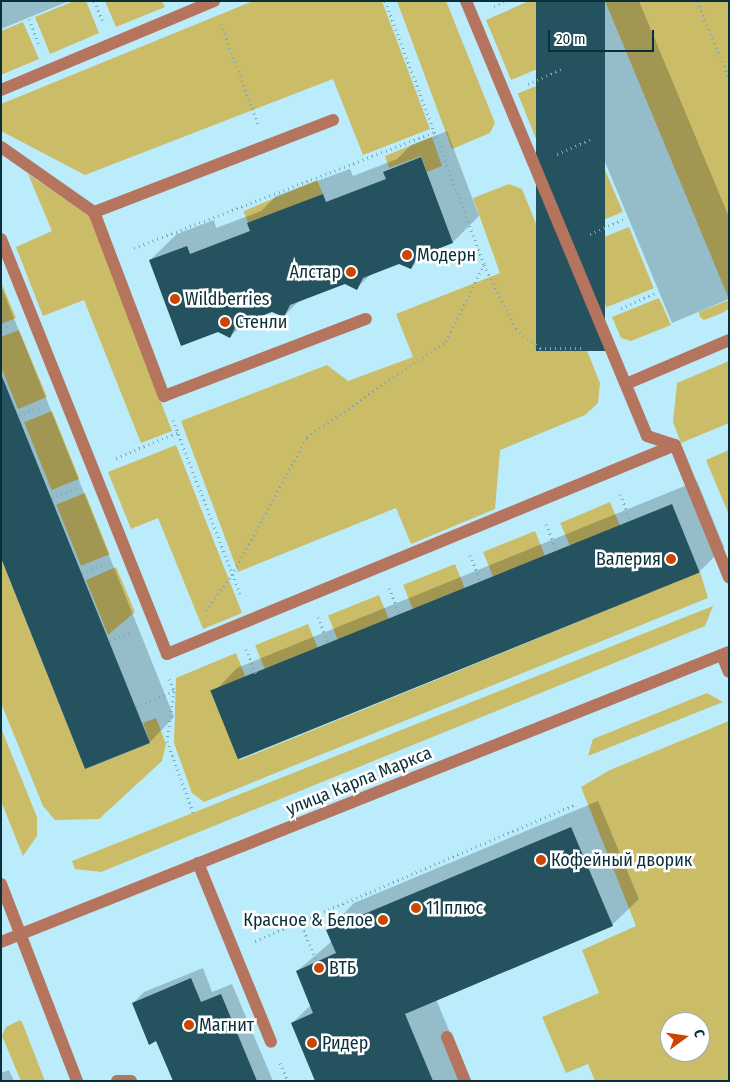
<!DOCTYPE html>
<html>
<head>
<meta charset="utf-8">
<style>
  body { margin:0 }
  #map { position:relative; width:730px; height:1082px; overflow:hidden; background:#bbecfc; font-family:"Fira Sans Condensed",sans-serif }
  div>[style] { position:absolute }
  .green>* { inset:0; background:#cbbd67; transform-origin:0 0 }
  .shadow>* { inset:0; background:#0003 }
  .building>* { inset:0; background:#24525f; transform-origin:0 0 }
  .path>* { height:3px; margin-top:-1.5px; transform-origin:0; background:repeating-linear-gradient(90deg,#7ba8b6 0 1px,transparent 0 5px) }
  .minor>* { height:12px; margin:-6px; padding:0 6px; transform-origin:6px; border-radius:6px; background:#b4745e }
  .dots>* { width:14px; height:14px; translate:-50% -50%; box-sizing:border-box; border:2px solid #fff; border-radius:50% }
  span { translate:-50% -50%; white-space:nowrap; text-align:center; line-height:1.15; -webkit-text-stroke:5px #fff; paint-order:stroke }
  .poi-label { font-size:18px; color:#09303a }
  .left { translate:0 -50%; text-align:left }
  .right { translate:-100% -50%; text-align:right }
  .street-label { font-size:18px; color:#09303a }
  .frame { position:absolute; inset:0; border:2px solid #09303a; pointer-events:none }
  .north { position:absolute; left:660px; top:1012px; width:50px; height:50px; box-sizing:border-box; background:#fff; border:1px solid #9dacb0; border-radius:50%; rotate:76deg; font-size:14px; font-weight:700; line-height:20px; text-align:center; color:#09303a }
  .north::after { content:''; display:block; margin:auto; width:18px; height:22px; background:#cb4601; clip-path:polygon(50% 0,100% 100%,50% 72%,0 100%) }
  .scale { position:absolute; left:548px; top:30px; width:106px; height:22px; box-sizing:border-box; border:2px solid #09303a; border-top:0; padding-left:6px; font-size:15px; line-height:18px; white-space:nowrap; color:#09303a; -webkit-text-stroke:4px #fff; paint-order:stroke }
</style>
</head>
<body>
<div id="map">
  <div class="green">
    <i style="clip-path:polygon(74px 1px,86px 1px,99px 33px,50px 54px,35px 17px)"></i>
    <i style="clip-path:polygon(105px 1px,162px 1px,165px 7px,116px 27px)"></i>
    <i style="clip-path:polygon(253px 1px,382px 1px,430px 129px,363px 155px,333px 79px,85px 175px,1px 131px,1px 104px)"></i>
    <i style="clip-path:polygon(397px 1px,446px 1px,495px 123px,490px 133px,452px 149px)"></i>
    <i style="clip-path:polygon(529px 1px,535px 1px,559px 60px,511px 80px,486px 20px)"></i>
    <i style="clip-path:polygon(605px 1px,729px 1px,729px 299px)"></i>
    <i style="clip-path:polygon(23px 22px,39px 59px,1px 75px,1px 31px)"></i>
    <i style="left:566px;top:74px;width:66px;height:52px;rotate:68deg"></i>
    <i style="clip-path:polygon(432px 137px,442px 166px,427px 172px,421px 156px,389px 168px,385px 156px)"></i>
    <i style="left:597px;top:151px;width:66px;height:51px;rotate:67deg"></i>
    <i style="clip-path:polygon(28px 174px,90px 216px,172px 431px,141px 443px,84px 300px,43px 316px,16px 247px,52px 231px)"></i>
    <i style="left:317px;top:180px;width:15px;height:80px;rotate:67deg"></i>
    <i style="clip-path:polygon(509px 184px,522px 189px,600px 383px,598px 403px,585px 415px,500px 450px,495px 509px,411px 544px,396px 508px,238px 572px,181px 421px,327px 365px,348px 381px,413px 357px,396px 314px,500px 273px,473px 198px)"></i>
    <i style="left:629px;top:227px;width:66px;height:51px;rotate:68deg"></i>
    <i style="clip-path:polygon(1px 282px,16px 318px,1px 324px)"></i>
    <i style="clip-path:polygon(659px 298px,671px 325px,631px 341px,621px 338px,612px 317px)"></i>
    <i style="clip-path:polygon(729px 300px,729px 309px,722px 313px,704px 320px,700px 317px,699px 312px)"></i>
    <i style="clip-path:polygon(19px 330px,47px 397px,18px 409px,1px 367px,1px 337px)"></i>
    <i style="clip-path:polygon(729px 361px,729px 423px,681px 443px,673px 422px,677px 383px)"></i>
    <i style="left:52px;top:411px;width:73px;height:30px;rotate:68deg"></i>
    <i style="clip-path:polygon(176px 445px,242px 613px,203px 629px,158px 518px,131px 529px,108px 472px)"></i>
    <i style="clip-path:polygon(729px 450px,729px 515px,706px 460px)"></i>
    <i style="left:85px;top:493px;width:66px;height:31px;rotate:68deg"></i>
    <i style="left:610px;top:502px;width:26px;height:54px;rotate:67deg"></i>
    <i style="left:535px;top:531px;width:27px;height:56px;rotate:68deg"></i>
    <i style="clip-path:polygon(1px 558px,85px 769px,150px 743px,143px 723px,156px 718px,166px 744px,162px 761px,99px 819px,55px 820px,43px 806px,1px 703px)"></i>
    <i style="left:455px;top:564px;width:27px;height:56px;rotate:68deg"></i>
    <i style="clip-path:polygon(116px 567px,135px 612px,108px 635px,86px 580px)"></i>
    <i style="clip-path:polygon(700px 572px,708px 598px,204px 802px,192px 793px,174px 743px,176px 678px,236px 653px,246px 678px,212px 693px,240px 760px)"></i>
    <i style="left:379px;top:595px;width:27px;height:55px;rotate:68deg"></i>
    <i style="clip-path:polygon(713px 606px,705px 626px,101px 872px,75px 869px,72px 861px)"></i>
    <i style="left:308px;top:624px;width:27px;height:57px;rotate:68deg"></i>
    <i style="clip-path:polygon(707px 693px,723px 702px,588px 756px,593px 739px)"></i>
    <i style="clip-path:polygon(evenodd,729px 721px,729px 1081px,595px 1081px,588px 1064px,566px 1073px,542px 1017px,599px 993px,582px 950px,636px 926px,581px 787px,610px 770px,729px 721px,670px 1022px,700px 1022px,700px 1052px,670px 1052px,670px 1022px)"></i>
    <i style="clip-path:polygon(1px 728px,37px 817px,37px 836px,23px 856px,1px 801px)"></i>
    <i style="clip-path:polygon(20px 1020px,22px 1022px,45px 1081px,21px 1081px,2px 1036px,6px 1027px)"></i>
  </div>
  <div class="shadow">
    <i style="clip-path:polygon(1px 1px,69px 1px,1px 29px)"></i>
    <i style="clip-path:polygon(538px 1px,639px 1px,729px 217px,729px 299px,672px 323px)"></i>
    <i style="clip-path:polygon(447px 131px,479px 216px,453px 242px,427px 252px,411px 268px,399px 262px,373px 272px,357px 288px,345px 283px,300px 300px,284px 316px,272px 310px,247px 320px,230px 337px,150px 260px,177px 234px,214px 220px,216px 228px,261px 211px,276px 196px,350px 169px,353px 176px,397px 159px,411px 145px)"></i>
    <i style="clip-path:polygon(1px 286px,174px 717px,150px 742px,86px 767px,1px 555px)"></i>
    <i style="clip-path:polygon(697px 481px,724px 547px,700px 571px,240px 759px,213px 693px,237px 668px)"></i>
    <i style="clip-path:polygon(598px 801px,639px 899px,612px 925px,436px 999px,470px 1081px,316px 1081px,292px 1023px,311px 1005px,297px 971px,332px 941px,328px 930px,354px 903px)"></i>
    <i style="clip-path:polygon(203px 968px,212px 992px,232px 984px,273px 1081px,174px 1081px,157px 1040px,133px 1003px,144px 992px)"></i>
    <i style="clip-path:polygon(9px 1070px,14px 1081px,1px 1081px,1px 1073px)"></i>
  </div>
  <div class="building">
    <i style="left:536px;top:1px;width:69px;height:350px"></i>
    <i style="clip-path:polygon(421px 157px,453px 243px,417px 257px,411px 269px,399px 264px,363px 278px,357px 290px,345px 284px,290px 305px,284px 317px,272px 312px,236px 326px,230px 338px,218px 332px,181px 346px,149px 260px,187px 246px,190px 254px,250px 231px,247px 223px,323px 194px,326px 202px,386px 179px,383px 172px)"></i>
    <i style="clip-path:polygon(1px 374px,150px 743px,85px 769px,1px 558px)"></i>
    <i style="left:672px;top:504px;width:74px;height:498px;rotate:68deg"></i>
    <i style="clip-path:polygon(571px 827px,613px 926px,405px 1014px,433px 1081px,315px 1081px,291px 1023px,313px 1013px,296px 971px,336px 953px,326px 930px)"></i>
    <i style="clip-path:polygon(191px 978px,201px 1002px,221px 994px,257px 1081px,173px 1081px,156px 1041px,149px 1045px,132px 1003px)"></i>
  </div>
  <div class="path">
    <i style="left:94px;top:1px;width:22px;rotate:66deg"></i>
    <i style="left:697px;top:1px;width:83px;rotate:67.4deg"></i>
    <i style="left:494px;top:6px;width:12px;rotate:-24deg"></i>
    <i style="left:29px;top:19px;width:30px;rotate:69deg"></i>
    <i style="left:221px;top:24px;width:107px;rotate:69.7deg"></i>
    <i style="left:528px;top:84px;width:39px;rotate:-24deg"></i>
    <i style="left:557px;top:154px;width:40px;rotate:-23.4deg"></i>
    <i style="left:590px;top:234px;width:39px;rotate:-24deg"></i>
    <i style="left:134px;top:248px;width:323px;rotate:-21.1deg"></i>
    <i style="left:484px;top:265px;width:72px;rotate:63.4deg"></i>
    <i style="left:516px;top:329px;width:31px;rotate:38deg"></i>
    <i style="left:540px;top:348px;width:44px"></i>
    <i style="left:621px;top:308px;width:40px;rotate:-23.4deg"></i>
    <i style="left:1px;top:328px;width:9px;rotate:-18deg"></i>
    <i style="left:19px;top:415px;width:25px;rotate:-21deg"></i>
    <i style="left:173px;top:420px;width:189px;rotate:68.9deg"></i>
    <i style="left:116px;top:458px;width:67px;rotate:-22.8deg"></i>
    <i style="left:620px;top:494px;width:29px;rotate:68deg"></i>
    <i style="left:52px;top:498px;width:25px;rotate:-23deg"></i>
    <i style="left:546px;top:524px;width:29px;rotate:68deg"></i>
    <i style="left:470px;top:555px;width:29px;rotate:68deg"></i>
    <i style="left:82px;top:573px;width:25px;rotate:-21deg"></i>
    <i style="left:389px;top:588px;width:29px;rotate:68deg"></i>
    <i style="left:205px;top:610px;width:44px;rotate:-52.4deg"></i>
    <i style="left:232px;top:575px;width:157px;rotate:-61.5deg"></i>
    <i style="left:307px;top:437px;width:169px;rotate:-34.6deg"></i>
    <i style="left:446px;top:341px;width:86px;rotate:-63.7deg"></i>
    <i style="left:484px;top:264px;width:281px;rotate:-110.6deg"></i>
    <i style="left:318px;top:617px;width:30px;rotate:69deg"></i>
    <i style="left:110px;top:641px;width:24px;rotate:-22deg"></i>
    <i style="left:246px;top:649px;width:27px;rotate:68deg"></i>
    <i style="left:169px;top:679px;width:13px;rotate:67deg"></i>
    <i style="left:174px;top:691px;width:50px;rotate:98deg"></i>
    <i style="left:167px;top:741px;width:76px;rotate:69.9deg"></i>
    <i style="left:136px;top:707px;width:41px;rotate:-22.8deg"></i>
    <i style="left:300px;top:921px;width:44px;rotate:67.5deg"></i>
    <i style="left:255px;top:941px;width:347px;rotate:-23.1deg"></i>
    <i style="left:280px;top:1063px;width:20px;rotate:66deg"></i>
  </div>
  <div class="minor">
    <i style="left:466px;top:1px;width:471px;rotate:67.4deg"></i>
    <i style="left:647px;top:436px;width:29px;rotate:18deg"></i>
    <i style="left:675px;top:445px;width:143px;rotate:67.8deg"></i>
    <i style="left:1px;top:90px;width:231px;rotate:-22.7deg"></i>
    <i style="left:333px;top:120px;width:256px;rotate:158.9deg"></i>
    <i style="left:94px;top:212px;width:197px;rotate:69.2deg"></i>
    <i style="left:164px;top:396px;width:216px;rotate:-20.9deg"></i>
    <i style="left:1px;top:147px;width:113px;rotate:35deg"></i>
    <i style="left:1px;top:239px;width:447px;rotate:68.2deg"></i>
    <i style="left:167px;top:654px;width:549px;rotate:-22.36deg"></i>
    <i style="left:626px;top:384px;width:112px;rotate:-23.1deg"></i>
    <i style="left:722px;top:655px;width:18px;rotate:68deg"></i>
    <i style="left:198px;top:863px;width:193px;rotate:67.8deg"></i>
    <i style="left:1px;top:884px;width:211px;rotate:68.9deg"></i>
    <i style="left:1px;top:942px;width:784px;rotate:-21.72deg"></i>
    <i style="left:447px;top:1037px;width:48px;rotate:67.8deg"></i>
    <i style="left:117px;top:1081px;width:14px"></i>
  </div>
  <div class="dots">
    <i style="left:407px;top:255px;background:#cb4601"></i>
    <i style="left:351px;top:272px;background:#cb4601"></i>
    <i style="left:175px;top:299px;background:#cb4601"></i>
    <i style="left:225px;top:322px;background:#cb4601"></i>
    <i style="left:671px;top:559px;background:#cb4601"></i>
    <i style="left:541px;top:860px;background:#cb4601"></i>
    <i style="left:416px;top:908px;background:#cb4601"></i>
    <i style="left:383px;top:920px;background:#cb4601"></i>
    <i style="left:319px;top:968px;background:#cb4601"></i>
    <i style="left:189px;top:1025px;background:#cb4601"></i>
    <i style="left:312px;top:1043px;background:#cb4601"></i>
  </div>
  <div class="poi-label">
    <span class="left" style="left:417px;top:255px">Модерн</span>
    <span class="right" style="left:341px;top:272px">Алстар</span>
    <span class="left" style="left:185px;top:299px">Wildberries</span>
    <span class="left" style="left:235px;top:322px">Стенли</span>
    <span class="right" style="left:661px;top:559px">Валерия</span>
    <span class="left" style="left:551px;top:860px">Кофейный дворик</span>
    <span class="left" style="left:426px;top:908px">11 плюс</span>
    <span class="right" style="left:373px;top:920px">Красное &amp; Белое</span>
    <span class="left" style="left:329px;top:968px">ВТБ</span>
    <span class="left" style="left:199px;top:1025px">Магнит</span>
    <span class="left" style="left:322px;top:1043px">Ридер</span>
  </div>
  <div class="street-label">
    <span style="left:359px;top:781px;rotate:-22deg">улица Карла Маркса</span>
  </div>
  <div class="frame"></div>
  <div class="north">С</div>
  <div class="scale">20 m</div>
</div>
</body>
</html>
